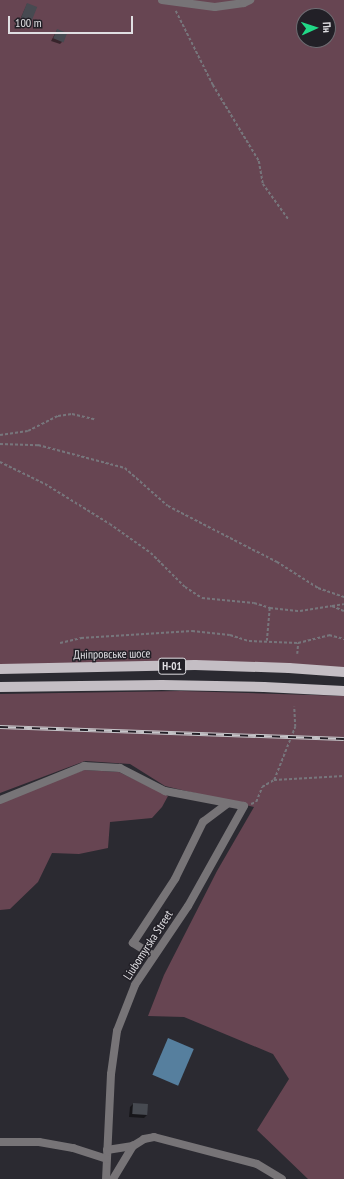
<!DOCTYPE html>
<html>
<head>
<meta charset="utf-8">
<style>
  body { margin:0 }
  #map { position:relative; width:344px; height:1179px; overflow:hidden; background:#2b2a31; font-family:"PT Sans Narrow",sans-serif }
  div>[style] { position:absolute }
  .green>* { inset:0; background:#674552 }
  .water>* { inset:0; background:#567f9e; transform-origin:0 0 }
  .shadow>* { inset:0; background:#0007; transform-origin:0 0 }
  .building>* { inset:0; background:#474a51; transform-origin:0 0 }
  .path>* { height:1.5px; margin-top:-0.75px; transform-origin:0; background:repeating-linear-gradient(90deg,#77767c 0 3px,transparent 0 5px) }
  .minor>* { height:8px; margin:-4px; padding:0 4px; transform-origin:4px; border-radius:4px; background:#777477 }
  .primary>* { height:10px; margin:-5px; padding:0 5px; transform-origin:5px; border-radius:5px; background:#c4bec4 }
  .rail>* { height:4px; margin-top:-2px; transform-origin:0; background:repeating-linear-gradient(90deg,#222027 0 8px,#c5c4c8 0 16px); box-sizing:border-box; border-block:1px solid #c5c4c8 }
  span { translate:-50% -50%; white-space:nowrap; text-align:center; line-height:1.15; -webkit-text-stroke:3px #222027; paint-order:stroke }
  .shield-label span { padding:1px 3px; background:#222027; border:1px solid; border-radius:3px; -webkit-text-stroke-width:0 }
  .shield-label { font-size:11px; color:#e0dfe3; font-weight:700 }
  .street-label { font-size:12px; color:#e0dfe3 }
  .north { position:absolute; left:296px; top:8px; width:40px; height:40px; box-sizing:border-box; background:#222027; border:1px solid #6e6c72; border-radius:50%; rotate:87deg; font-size:11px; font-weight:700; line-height:16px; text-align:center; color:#e0dfe3 }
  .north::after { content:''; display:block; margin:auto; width:14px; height:18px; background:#21d887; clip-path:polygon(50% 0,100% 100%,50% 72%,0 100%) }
  .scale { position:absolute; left:8px; top:16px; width:125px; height:18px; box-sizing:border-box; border:2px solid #e0dfe3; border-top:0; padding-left:5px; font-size:12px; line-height:14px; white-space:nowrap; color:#e0dfe3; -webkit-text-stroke:3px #222027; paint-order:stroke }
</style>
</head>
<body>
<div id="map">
  <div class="green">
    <i style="clip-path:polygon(evenodd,0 0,344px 0,344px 671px,0 668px,0 0,304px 16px,328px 16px,328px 40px,304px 40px,304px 16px)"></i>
    <i style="clip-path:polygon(181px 691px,344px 696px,344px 1179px,308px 1179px,257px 1130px,289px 1079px,273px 1054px,184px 1017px,148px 1016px,164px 975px,217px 871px,254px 807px,165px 786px,130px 764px,85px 761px,0 793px,0 694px)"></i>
    <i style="clip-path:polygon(84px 770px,119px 772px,168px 796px,162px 807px,152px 818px,110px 822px,108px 848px,79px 854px,52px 853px,38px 882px,10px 909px,0 910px,0 800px)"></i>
  </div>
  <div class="water">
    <i style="left:168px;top:1038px;width:28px;height:40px;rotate:23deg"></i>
  </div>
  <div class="shadow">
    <i style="left:27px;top:4px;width:10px;height:20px;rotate:24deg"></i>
    <i style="clip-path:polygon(57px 30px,63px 41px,60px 44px,51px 41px)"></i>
    <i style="clip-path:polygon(133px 1104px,147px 1105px,147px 1115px,144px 1118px,129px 1117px,130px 1107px)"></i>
  </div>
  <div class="building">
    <i style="left:27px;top:3px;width:11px;height:16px;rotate:22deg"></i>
    <i style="left:57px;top:29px;width:11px;height:10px;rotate:22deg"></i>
    <i style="left:133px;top:1103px;width:15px;height:11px;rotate:4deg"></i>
  </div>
  <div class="path">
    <i style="left:176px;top:11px;width:83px;rotate:63.4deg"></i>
    <i style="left:213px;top:85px;width:89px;rotate:58.8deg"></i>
    <i style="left:259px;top:161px;width:23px;rotate:80deg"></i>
    <i style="left:263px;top:184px;width:44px;rotate:54.2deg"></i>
    <i style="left:0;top:435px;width:28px;rotate:-8deg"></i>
    <i style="left:28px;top:431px;width:34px;rotate:-27deg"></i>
    <i style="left:58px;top:416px;width:14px;rotate:-8deg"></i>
    <i style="left:72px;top:414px;width:23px;rotate:13deg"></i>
    <i style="left:0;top:444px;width:38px;rotate:2deg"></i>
    <i style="left:38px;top:445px;width:90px;rotate:14.8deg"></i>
    <i style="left:125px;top:468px;width:57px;rotate:41.5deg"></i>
    <i style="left:168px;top:506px;width:123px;rotate:27.2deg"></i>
    <i style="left:277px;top:562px;width:49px;rotate:32.4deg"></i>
    <i style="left:318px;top:588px;width:28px;rotate:19deg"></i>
    <i style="left:0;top:462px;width:50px;rotate:26.1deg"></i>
    <i style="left:45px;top:484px;width:76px;rotate:31.6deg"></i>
    <i style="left:110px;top:524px;width:50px;rotate:35.3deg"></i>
    <i style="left:151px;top:553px;width:48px;rotate:45deg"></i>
    <i style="left:185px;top:587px;width:20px;rotate:33deg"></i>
    <i style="left:202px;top:598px;width:52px;rotate:5.5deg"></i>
    <i style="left:254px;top:603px;width:17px;rotate:17deg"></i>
    <i style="left:270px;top:608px;width:33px;rotate:95deg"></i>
    <i style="left:332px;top:606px;width:12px;rotate:-9deg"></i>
    <i style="left:270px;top:608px;width:30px;rotate:6deg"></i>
    <i style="left:300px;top:611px;width:32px;rotate:-9deg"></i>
    <i style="left:332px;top:606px;width:13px;rotate:23deg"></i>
    <i style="left:60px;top:643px;width:22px;rotate:-13deg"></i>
    <i style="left:81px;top:638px;width:111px;rotate:-3.6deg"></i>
    <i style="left:192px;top:631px;width:38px;rotate:6deg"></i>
    <i style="left:230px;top:635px;width:20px;rotate:18deg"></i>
    <i style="left:249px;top:641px;width:49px;rotate:2.3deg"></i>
    <i style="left:298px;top:643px;width:32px;rotate:-14deg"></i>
    <i style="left:329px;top:635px;width:16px;rotate:15deg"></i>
    <i style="left:297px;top:654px;width:11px;rotate:-85deg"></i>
    <i style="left:274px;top:780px;width:70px;rotate:-3.3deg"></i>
    <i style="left:251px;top:804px;width:5px;rotate:-22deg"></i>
    <i style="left:256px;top:802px;width:16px;rotate:-68deg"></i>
    <i style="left:262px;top:787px;width:14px;rotate:-30deg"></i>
    <i style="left:274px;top:780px;width:57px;rotate:-68.4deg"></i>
    <i style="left:295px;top:727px;width:20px;rotate:-93deg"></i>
  </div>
  <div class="minor">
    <i style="left:162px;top:0;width:53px;rotate:7.5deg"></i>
    <i style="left:215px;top:7px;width:29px;rotate:-8deg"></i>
    <i style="left:244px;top:3px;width:7px;rotate:-27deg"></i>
    <i style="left:0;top:800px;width:91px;rotate:-22deg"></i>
    <i style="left:84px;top:766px;width:36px;rotate:3deg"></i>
    <i style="left:120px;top:768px;width:51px;rotate:27.1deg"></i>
    <i style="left:165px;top:791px;width:80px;rotate:10.8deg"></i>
    <i style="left:244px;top:806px;width:115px;rotate:119.2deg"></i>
    <i style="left:188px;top:906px;width:95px;rotate:123.9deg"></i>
    <i style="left:135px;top:985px;width:49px;rotate:111.4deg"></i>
    <i style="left:117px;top:1031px;width:43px;rotate:97.9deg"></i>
    <i style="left:111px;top:1074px;width:105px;rotate:92.7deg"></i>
    <i style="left:154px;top:956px;width:25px;rotate:-148deg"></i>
    <i style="left:133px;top:943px;width:77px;rotate:-56.7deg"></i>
    <i style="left:175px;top:879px;width:64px;rotate:-63.8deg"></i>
    <i style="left:203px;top:822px;width:30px;rotate:-37deg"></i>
    <i style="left:0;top:1142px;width:39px"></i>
    <i style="left:39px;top:1142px;width:35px;rotate:10deg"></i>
    <i style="left:73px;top:1148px;width:35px;rotate:18deg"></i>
    <i style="left:107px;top:1150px;width:26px;rotate:-9deg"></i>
    <i style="left:133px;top:1146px;width:13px;rotate:-32deg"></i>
    <i style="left:144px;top:1139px;width:10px;rotate:-11deg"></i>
    <i style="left:154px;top:1137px;width:106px;rotate:14.7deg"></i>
    <i style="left:257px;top:1164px;width:29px;rotate:31deg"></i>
    <i style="left:113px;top:1179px;width:39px;rotate:-59deg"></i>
  </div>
  <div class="primary">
    <i style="left:0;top:669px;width:195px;rotate:-1.2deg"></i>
    <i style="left:195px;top:665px;width:94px;rotate:1.8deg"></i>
    <i style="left:289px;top:668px;width:55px;rotate:4.2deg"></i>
    <i style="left:0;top:687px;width:162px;rotate:-0.7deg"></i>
    <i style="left:162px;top:685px;width:102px;rotate:1.1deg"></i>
    <i style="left:264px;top:687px;width:80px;rotate:2.9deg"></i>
  </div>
  <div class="rail">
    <i style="left:0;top:727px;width:344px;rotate:2deg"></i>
  </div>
  <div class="shield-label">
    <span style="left:172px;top:666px">Н-01</span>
  </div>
  <div class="street-label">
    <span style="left:112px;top:654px;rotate:-1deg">Дніпровське шосе</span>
    <span style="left:148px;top:945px;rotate:-57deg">Liubomyrska Street</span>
  </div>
  <div class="north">Пн</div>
  <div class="scale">100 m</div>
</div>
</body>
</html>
